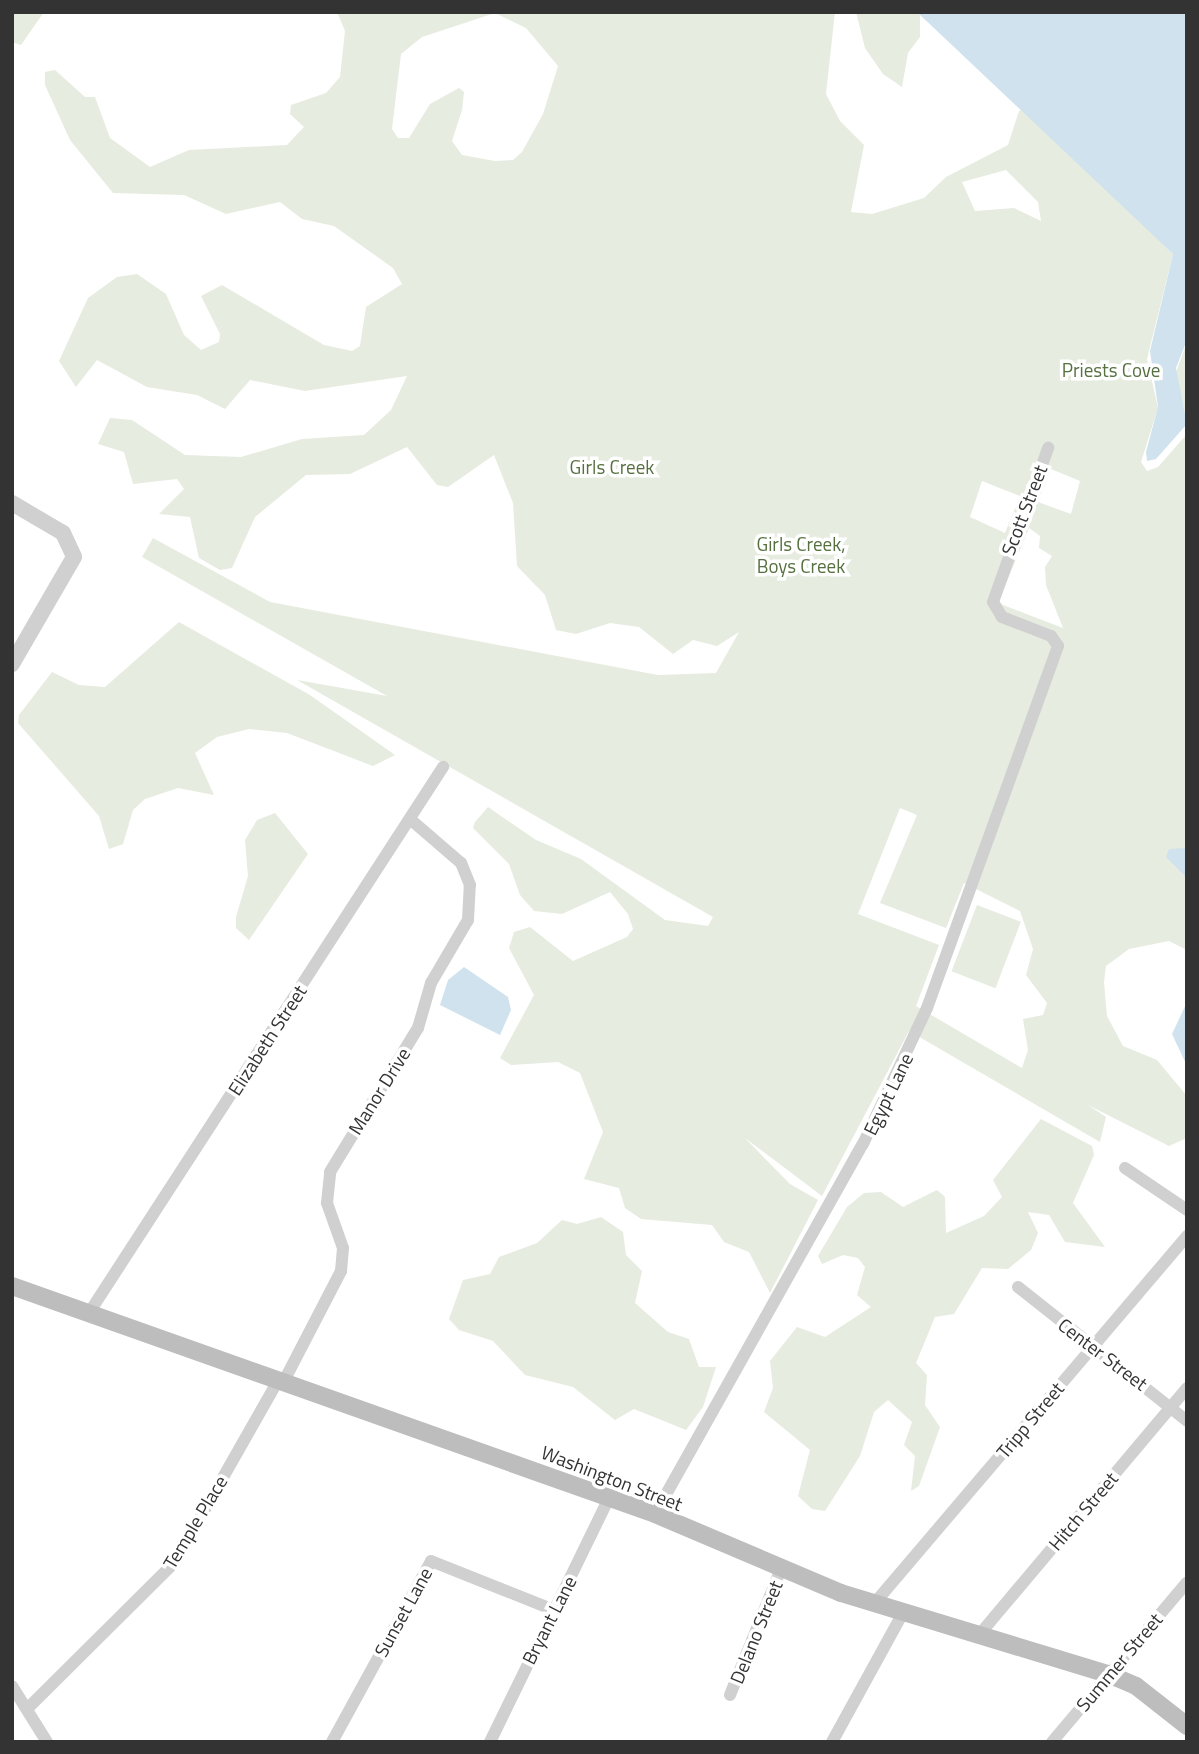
<!DOCTYPE html>
<html>
<head>
<meta charset="utf-8">
<style>
  body { margin:0 }
  #map { position:relative; width:1199px; height:1754px; overflow:hidden; background:#fff; font-family:"Titillium Web",sans-serif }
  div>[style] { position:absolute }
  .green>* { inset:0; background:#e6ecdf; transform-origin:0 0 }
  .water>* { inset:0; background:#cfe2ee }
  .minor>* { height:12px; margin:-6px; padding:0 6px; transform-origin:6px; border-radius:6px; background:#d0d0d0 }
  .tertiary>* { height:16px; margin:-8px; padding:0 8px; transform-origin:8px; border-radius:8px; background:#d0d0d0 }
  .secondary>* { height:18px; margin:-9px; padding:0 9px; transform-origin:9px; border-radius:9px; background:#bdbdbd }
  span { translate:-50% -50%; white-space:nowrap; text-align:center; line-height:1.15; -webkit-text-stroke:7px #fff; paint-order:stroke }
  .park-label { font-size:19px; color:#56703f }
  .street-label { font-size:19px; color:#333 }
  .frame { position:absolute; inset:0; border:14px solid #333; pointer-events:none }
</style>
</head>
<body>
<div id="map">
  <div class="green">
    <i style="clip-path:polygon(12px 12px,44px 12px,21px 45px,12px 42px)"></i>
    <i style="clip-path:polygon(evenodd,337px 12px,835px 12px,826px 94px,840px 121px,864px 145px,851px 212px,872px 214px,924px 198px,946px 177px,1008px 145px,1019px 111px,1028px 107px,1173px 254px,1147px 359px,1158px 408px,1141px 462px,1147px 471px,1158px 467px,1187px 434px,1187px 950px,1169px 941px,1129px 949px,1106px 966px,1104px 982px,1107px 1016px,1123px 1046px,1157px 1060px,1187px 1096px,1187px 1138px,1169px 1146px,1088px 1105px,1106px 1117px,1100px 1142px,909px 1031px,822px 1196px,745px 1138px,790px 1184px,818px 1200px,770px 1293px,749px 1252px,724px 1242px,712px 1225px,641px 1219px,625px 1208px,619px 1188px,584px 1179px,603px 1132px,580px 1073px,558px 1062px,511px 1065px,500px 1058px,534px 995px,509px 948px,514px 932px,530px 927px,573px 961px,627px 937px,633px 929px,628px 914px,610px 892px,562px 914px,534px 911px,520px 895px,509px 864px,473px 828px,475px 822px,488px 807px,536px 840px,581px 859px,665px 920px,708px 926px,713px 917px,297px 680px,387px 696px,142px 557px,153px 538px,270px 602px,658px 675px,716px 673px,739px 632px,717px 646px,693px 640px,673px 654px,639px 627px,610px 623px,576px 634px,556px 630px,545px 595px,517px 566px,513px 503px,494px 455px,448px 487px,437px 485px,407px 447px,350px 474px,306px 475px,255px 517px,232px 568px,220px 570px,199px 558px,190px 517px,159px 514px,184px 489px,177px 479px,133px 484px,124px 452px,98px 444px,110px 418px,132px 420px,185px 455px,241px 457px,302px 439px,364px 435px,391px 410px,407px 376px,305px 391px,250px 380px,225px 409px,197px 395px,147px 387px,97px 360px,76px 387px,59px 361px,88px 298px,117px 277px,137px 274px,166px 294px,184px 335px,201px 350px,219px 342px,220px 334px,201px 296px,222px 285px,324px 345px,352px 351px,360px 346px,366px 307px,402px 284px,393px 268px,334px 226px,302px 219px,280px 202px,226px 214px,184px 195px,113px 193px,70px 140px,45px 85px,45px 72px,55px 70px,85px 97px,95px 97px,110px 138px,150px 167px,189px 150px,287px 145px,304px 127px,290px 114px,291px 105px,326px 93px,340px 77px,345px 31px,337px 12px,495px 13px,526px 28px,558px 66px,543px 114px,522px 152px,513px 160px,495px 161px,462px 155px,452px 141px,462px 110px,464px 92px,459px 88px,430px 104px,409px 138px,398px 138px,392px 129px,401px 54px,422px 37px,495px 13px,337px 12px,1006px 170px,1038px 202px,1041px 221px,1014px 208px,975px 211px,962px 182px,1006px 170px,337px 12px,1051px 469px,1080px 481px,1071px 514px,1038px 502px,1051px 469px,337px 12px,982px 481px,1020px 496px,1005px 533px,970px 517px,982px 481px,337px 12px,1029px 528px,1040px 536px,1039px 548px,1052px 556px,1045px 567px,1046px 585px,1063px 628px,998px 603px,1029px 528px,337px 12px,900px 808px,917px 815px,880px 903px,946px 928px,964px 883px,1020px 911px,1033px 949px,1026px 975px,1047px 1003px,1043px 1015px,1023px 1019px,1028px 1050px,1022px 1068px,916px 1006px,939px 945px,858px 914px,900px 808px)"></i>
    <i style="clip-path:polygon(856px 12px,920px 12px,920px 37px,908px 53px,902px 87px,883px 74px,865px 48px)"></i>
    <i style="clip-path:polygon(1187px 342px,1187px 423px,1176px 372px)"></i>
    <i style="clip-path:polygon(179px 622px,310px 695px,395px 755px,373px 766px,287px 733px,249px 729px,217px 737px,195px 753px,214px 795px,178px 788px,145px 799px,133px 810px,123px 844px,109px 849px,99px 816px,18px 723px,19px 715px,52px 672px,79px 685px,105px 687px)"></i>
    <i style="clip-path:polygon(275px 813px,308px 854px,249px 940px,236px 928px,236px 917px,248px 876px,245px 840px,257px 820px)"></i>
    <i style="left:977px;top:905px;width:47px;height:71px;rotate:21deg"></i>
    <i style="clip-path:polygon(1041px 1119px,1092px 1146px,1094px 1155px,1073px 1203px,1105px 1247px,1065px 1242px,1049px 1215px,1028px 1212px,1038px 1233px,1031px 1250px,1008px 1269px,982px 1268px,954px 1314px,935px 1317px,916px 1363px,927px 1375px,925px 1405px,940px 1427px,919px 1486px,911px 1491px,915px 1456px,904px 1445px,912px 1422px,888px 1400px,874px 1412px,860px 1456px,825px 1511px,812px 1509px,798px 1496px,810px 1450px,764px 1412px,773px 1388px,770px 1361px,797px 1327px,825px 1337px,871px 1307px,857px 1295px,865px 1267px,858px 1258px,843px 1255px,822px 1264px,818px 1256px,847px 1207px,864px 1193px,881px 1192px,903px 1207px,937px 1190px,945px 1197px,946px 1233px,984px 1216px,1002px 1197px,993px 1180px)"></i>
    <i style="clip-path:polygon(601px 1217px,623px 1232px,626px 1255px,642px 1271px,635px 1303px,668px 1332px,689px 1339px,699px 1367px,716px 1367px,703px 1407px,686px 1430px,634px 1409px,615px 1420px,573px 1387px,525px 1375px,493px 1341px,459px 1330px,449px 1319px,463px 1280px,490px 1274px,499px 1257px,537px 1243px,562px 1220px,577px 1224px)"></i>
  </div>
  <div class="water">
    <i style="clip-path:polygon(917px 12px,1187px 12px,1187px 340px,1176px 368px,1187px 424px,1156px 459px,1147px 461px,1146px 452px,1158px 407px,1150px 351px,1173px 254px)"></i>
    <i style="clip-path:polygon(1187px 848px,1187px 878px,1166px 857px,1169px 849px)"></i>
    <i style="clip-path:polygon(464px 967px,508px 997px,511px 1010px,500px 1035px,440px 1005px,448px 980px)"></i>
    <i style="clip-path:polygon(1187px 1002px,1187px 1066px,1172px 1034px)"></i>
  </div>
  <div class="minor">
    <i style="left:1125px;top:1168px;width:75px;rotate:34.1deg"></i>
    <i style="left:1018px;top:1287px;width:216px;rotate:38.4deg"></i>
    <i style="left:89px;top:1313px;width:651px;rotate:-57.04deg"></i>
    <i style="left:284px;top:1381px;width:124px;rotate:-62.6deg"></i>
    <i style="left:341px;top:1271px;width:23px;rotate:-85deg"></i>
    <i style="left:343px;top:1248px;width:48px;rotate:-109.6deg"></i>
    <i style="left:327px;top:1203px;width:31px;rotate:-84deg"></i>
    <i style="left:330px;top:1172px;width:169px;rotate:-58.6deg"></i>
    <i style="left:418px;top:1028px;width:47px;rotate:-73.9deg"></i>
    <i style="left:431px;top:983px;width:73px;rotate:-59.6deg"></i>
    <i style="left:468px;top:920px;width:35px;rotate:-87deg"></i>
    <i style="left:470px;top:885px;width:24px;rotate:-112deg"></i>
    <i style="left:461px;top:863px;width:67px;rotate:-139.2deg"></i>
    <i style="left:655px;top:1514px;width:424px;rotate:-60.7deg"></i>
    <i style="left:863px;top:1144px;width:150px;rotate:-64.8deg"></i>
    <i style="left:927px;top:1008px;width:385px;rotate:-70.1deg"></i>
    <i style="left:1058px;top:646px;width:12px;rotate:-125deg"></i>
    <i style="left:1051px;top:636px;width:53px;rotate:-158.8deg"></i>
    <i style="left:1002px;top:617px;width:17px;rotate:-121deg"></i>
    <i style="left:993px;top:602px;width:164px;rotate:-70.3deg"></i>
    <i style="left:873px;top:1605px;width:485px;rotate:-49.6deg"></i>
    <i style="left:979px;top:1635px;width:323px;rotate:-49.9deg"></i>
    <i style="left:12px;top:1686px;width:66px;rotate:58deg"></i>
    <i style="left:730px;top:1695px;width:136px;rotate:-68deg"></i>
    <i style="left:29px;top:1707px;width:206px;rotate:-44.8deg"></i>
    <i style="left:175px;top:1562px;width:210px;rotate:-60.4deg"></i>
    <i style="left:332px;top:1742px;width:206px;rotate:-61.3deg"></i>
    <i style="left:431px;top:1561px;width:132px;rotate:21.7deg"></i>
    <i style="left:490px;top:1742px;width:271px;rotate:-64deg"></i>
    <i style="left:832px;top:1742px;width:147px;rotate:-61.2deg"></i>
    <i style="left:1052px;top:1742px;width:209px;rotate:-49.8deg"></i>
  </div>
  <div class="tertiary">
    <i style="left:12px;top:503px;width:59px;rotate:30.5deg"></i>
    <i style="left:63px;top:533px;width:26px;rotate:65deg"></i>
    <i style="left:74px;top:557px;width:124px;rotate:120.1deg"></i>
  </div>
  <div class="secondary">
    <i style="left:12px;top:1286px;width:682px;rotate:19.52deg"></i>
    <i style="left:655px;top:1514px;width:202px;rotate:23deg"></i>
    <i style="left:841px;top:1593px;width:279px;rotate:16.9deg"></i>
    <i style="left:1108px;top:1674px;width:30px;rotate:23deg"></i>
    <i style="left:1136px;top:1686px;width:65px;rotate:38.1deg"></i>
  </div>
  <div class="park-label">
    <span style="left:1111px;top:370px">Priests Cove</span>
    <span style="left:612px;top:467px">Girls Creek</span>
    <span style="left:801px;top:555px">Girls Creek,<br>Boys Creek</span>
  </div>
  <div class="street-label">
    <span style="left:1024px;top:510px;rotate:-69deg">Scott Street</span>
    <span style="left:267px;top:1040px;rotate:-57deg">Elizabeth Street</span>
    <span style="left:379px;top:1091px;rotate:-58deg">Manor Drive</span>
    <span style="left:888px;top:1094px;rotate:-64deg">Egypt Lane</span>
    <span style="left:1103px;top:1354px;rotate:37deg">Center Street</span>
    <span style="left:1030px;top:1420px;rotate:-50deg">Tripp Street</span>
    <span style="left:612px;top:1478px;rotate:21deg">Washington Street</span>
    <span style="left:1083px;top:1511px;rotate:-50deg">Hitch Street</span>
    <span style="left:195px;top:1522px;rotate:-59deg">Temple Place</span>
    <span style="left:403px;top:1612px;rotate:-61deg">Sunset Lane</span>
    <span style="left:549px;top:1620px;rotate:-63deg">Bryant Lane</span>
    <span style="left:756px;top:1632px;rotate:-68deg">Delano Street</span>
    <span style="left:1119px;top:1662px;rotate:-50deg">Summer Street</span>
  </div>
  <div class="frame"></div>
</div>
</body>
</html>
